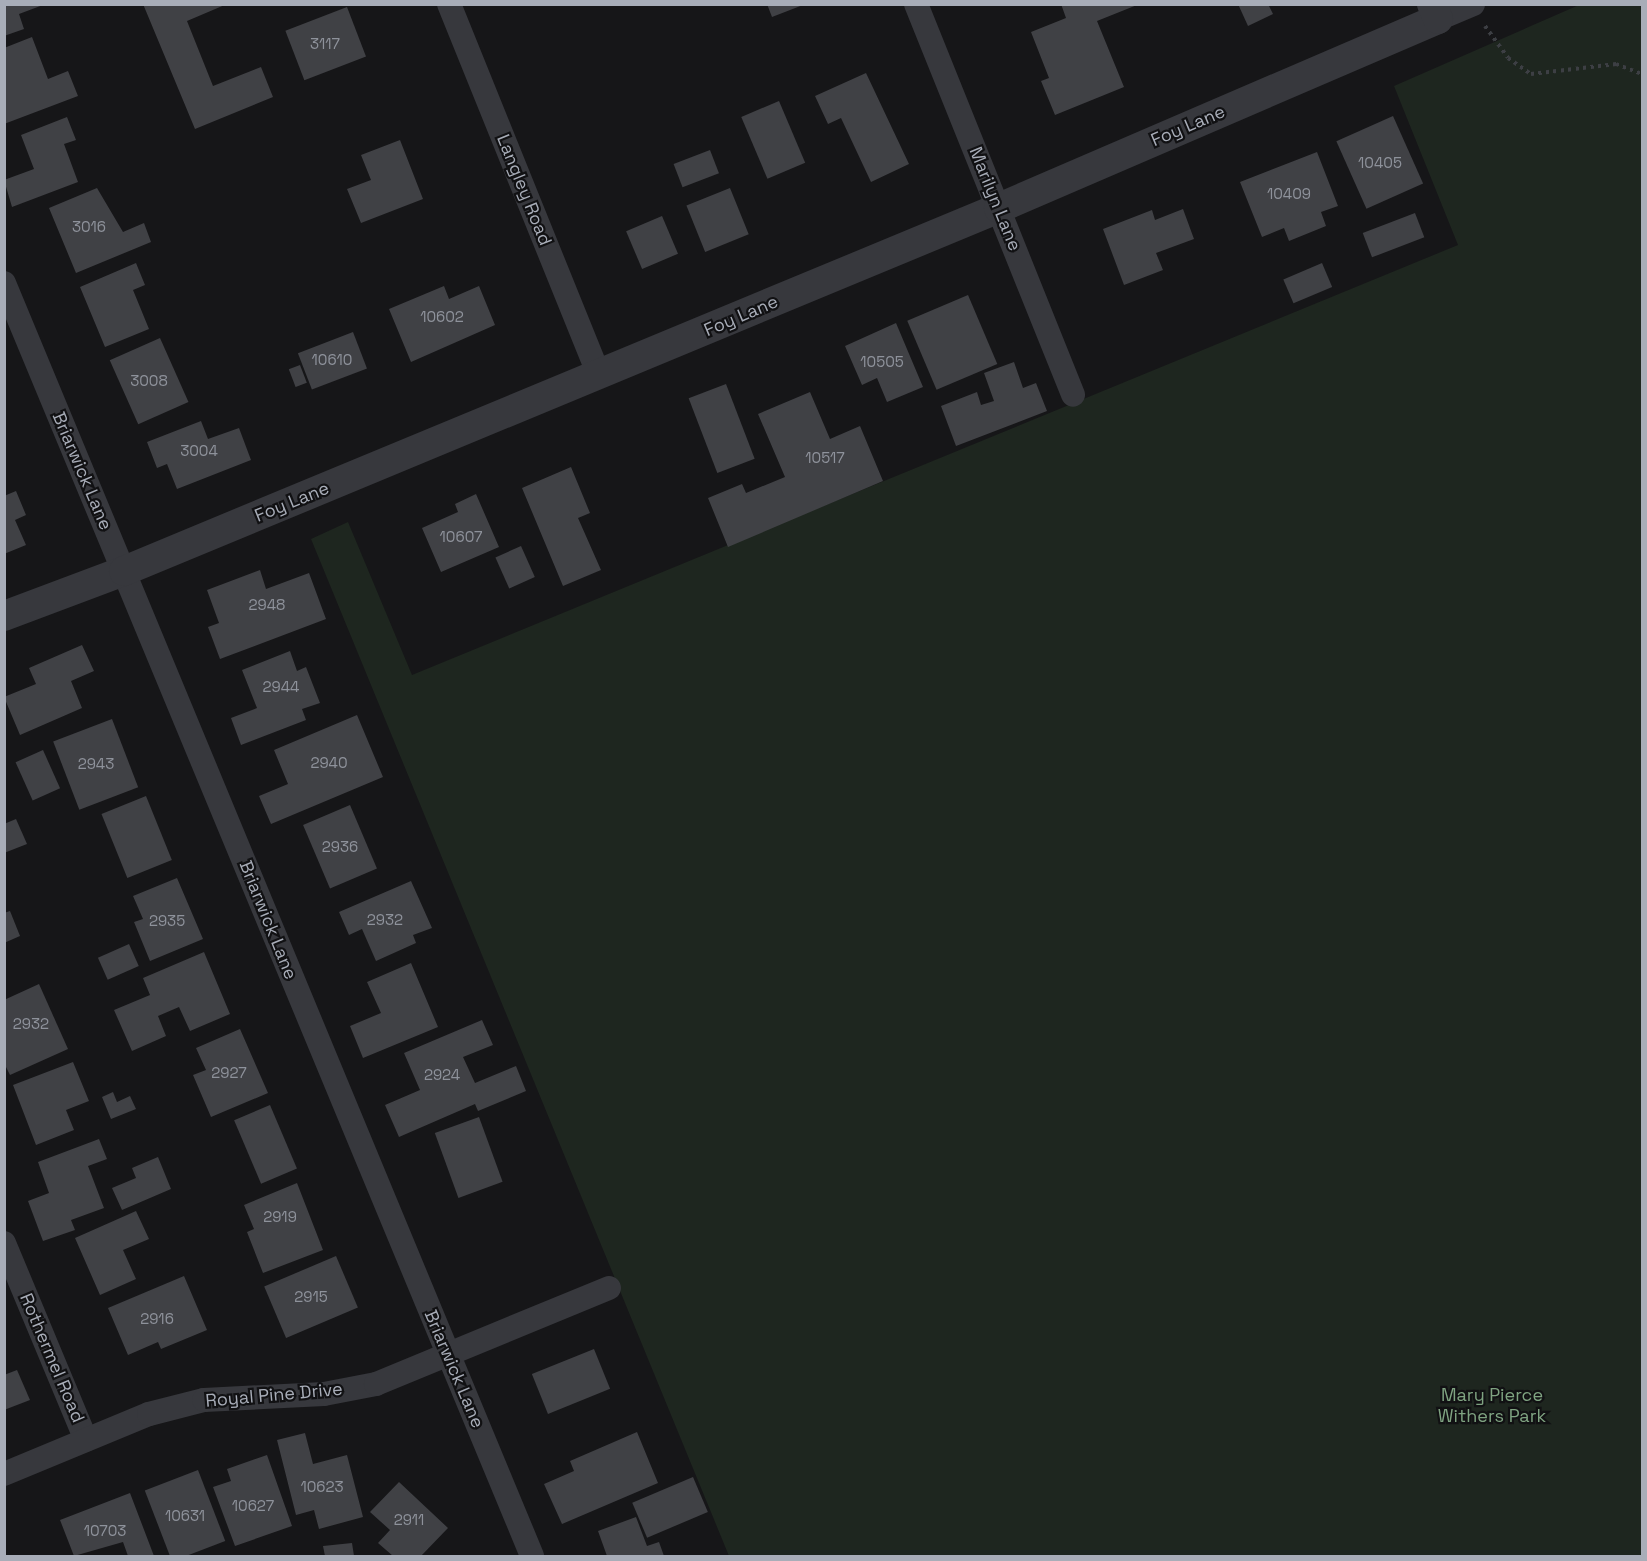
<!DOCTYPE html>
<html>
<head>
<meta charset="utf-8">
<style>
  body { margin:0 }
  #map { position:relative; width:1647px; height:1561px; overflow:hidden; background:#161618; font-family:"Space Grotesk",sans-serif }
  div>[style] { position:absolute }
  .green>* { inset:0; background:#1e261f }
  .building>* { inset:0; background:#404145; transform-origin:0 0 }
  .path>* { height:4px; margin-top:-2px; transform-origin:0; background:repeating-linear-gradient(90deg,#3d3f44 0 3px,transparent 0 7.5px) }
  .minor>* { height:24px; margin:-12px; padding:0 12px; transform-origin:12px; border-radius:12px; background:#37383d }
  .tertiary>* { height:30px; margin:-15px; padding:0 15px; transform-origin:15px; border-radius:15px; background:#37383d }
  span { translate:-50% -50%; white-space:nowrap; text-align:center; line-height:1.15; -webkit-text-stroke:4.5px #111113; paint-order:stroke }
  .number-label { font-size:15px; color:#8e929b }
  .number-label span { -webkit-text-stroke-width:0 }
  .street-label { font-size:18px; color:#a8adb8 }
  .park-label { font-size:18px; color:#7fa381 }
  .frame { position:absolute; inset:0; border:6px solid #a8adb8; pointer-events:none }
</style>
</head>
<body>
<div id="map">
  <div class="green">
    <i style="clip-path:polygon(1579px 5px,1642px 5px,1642px 1556px,729px 1556px,311px 539px,348px 522px,412px 675px,1458px 245px,1394px 86px)"></i>
  </div>
  <div class="building">
    <i style="clip-path:polygon(4px 4px,43px 4px,43px 5px,19px 14px,24px 29px,4px 36px)"></i>
    <i style="clip-path:polygon(143px 4px,227px 4px,187px 21px,213px 86px,261px 67px,273px 97px,195px 129px)"></i>
    <i style="clip-path:polygon(767px 4px,803px 4px,803px 5px,772px 17px)"></i>
    <i style="clip-path:polygon(1061px 4px,1137px 5px,1097px 21px,1124px 87px,1055px 115px,1041px 81px,1049px 78px,1031px 32px,1066px 18px)"></i>
    <i style="clip-path:polygon(1238px 4px,1268px 4px,1273px 14px,1248px 26px)"></i>
    <i style="left:347px;top:7px;width:53px;height:66px;rotate:69deg"></i>
    <i style="clip-path:polygon(32px 37px,48px 79px,68px 71px,78px 96px,4px 124px,4px 48px)"></i>
    <i style="clip-path:polygon(866px 73px,909px 164px,871px 182px,841px 118px,828px 124px,815px 96px)"></i>
    <i style="left:779px;top:101px;width:67px;height:41px;rotate:67deg"></i>
    <i style="left:1393px;top:116px;width:74px;height:62px;rotate:66deg"></i>
    <i style="clip-path:polygon(67px 117px,76px 140px,64px 144px,78px 182px,12px 207px,4px 180px,34px 169px,21px 135px)"></i>
    <i style="clip-path:polygon(400px 140px,423px 199px,361px 223px,347px 189px,371px 180px,361px 155px)"></i>
    <i style="left:710px;top:150px;width:25px;height:39px;rotate:69deg"></i>
    <i style="clip-path:polygon(1317px 152px,1338px 206px,1321px 212px,1326px 226px,1289px 241px,1284px 228px,1262px 237px,1240px 182px)"></i>
    <i style="clip-path:polygon(97px 188px,123px 232px,144px 223px,151px 242px,76px 273px,49px 208px)"></i>
    <i style="left:730px;top:188px;width:50px;height:47px;rotate:68deg"></i>
    <i style="clip-path:polygon(1183px 209px,1194px 239px,1156px 253px,1163px 270px,1124px 285px,1103px 229px,1152px 210px,1155px 220px)"></i>
    <i style="left:1415px;top:213px;width:26px;height:56px;rotate:69deg"></i>
    <i style="left:662px;top:216px;width:41px;height:39px;rotate:67deg"></i>
    <i style="clip-path:polygon(136px 263px,145px 285px,133px 290px,149px 329px,105px 347px,80px 287px)"></i>
    <i style="left:1322px;top:263px;width:26px;height:42px;rotate:67deg"></i>
    <i style="clip-path:polygon(444px 286px,449px 299px,479px 286px,495px 325px,411px 362px,389px 309px)"></i>
    <i style="left:968px;top:295px;width:75px;height:66px;rotate:67deg"></i>
    <i style="clip-path:polygon(896px 323px,923px 387px,887px 402px,877px 378px,862px 385px,845px 346px)"></i>
    <i style="left:353px;top:332px;width:39px;height:59px;rotate:69deg"></i>
    <i style="left:160px;top:338px;width:70px;height:55px;rotate:66deg"></i>
    <i style="clip-path:polygon(1014px 362px,1023px 388px,1036px 383px,1047px 411px,956px 446px,941px 406px,977px 392px,981px 405px,994px 401px,984px 373px)"></i>
    <i style="left:300px;top:365px;width:19px;height:12px;rotate:69deg"></i>
    <i style="left:726px;top:384px;width:80px;height:40px;rotate:69deg"></i>
    <i style="clip-path:polygon(810px 392px,830px 439px,860px 426px,883px 481px,728px 547px,708px 498px,742px 484px,746px 493px,785px 477px,758px 414px)"></i>
    <i style="clip-path:polygon(201px 421px,208px 439px,239px 428px,251px 460px,177px 489px,167px 464px,157px 468px,147px 442px)"></i>
    <i style="clip-path:polygon(571px 467px,590px 513px,578px 518px,601px 570px,563px 586px,522px 488px)"></i>
    <i style="clip-path:polygon(16px 491px,26px 515px,15px 520px,26px 545px,4px 554px,4px 496px)"></i>
    <i style="clip-path:polygon(476px 494px,499px 547px,441px 572px,422px 528px,458px 512px,455px 504px)"></i>
    <i style="left:521px;top:546px;width:34px;height:28px;rotate:66deg"></i>
    <i style="clip-path:polygon(260px 570px,266px 589px,309px 573px,326px 619px,220px 659px,208px 627px,219px 623px,207px 590px)"></i>
    <i style="clip-path:polygon(82px 645px,94px 671px,71px 681px,82px 708px,20px 735px,4px 697px,36px 684px,29px 668px)"></i>
    <i style="clip-path:polygon(290px 651px,297px 671px,306px 667px,320px 703px,302px 709px,306px 720px,241px 745px,231px 718px,257px 708px,242px 670px)"></i>
    <i style="clip-path:polygon(357px 715px,383px 777px,271px 824px,259px 796px,288px 784px,274px 750px)"></i>
    <i style="left:112px;top:719px;width:73px;height:63px;rotate:69deg"></i>
    <i style="left:43px;top:750px;width:42px;height:30px;rotate:66deg"></i>
    <i style="left:146px;top:796px;width:69px;height:48px;rotate:68deg"></i>
    <i style="left:350px;top:805px;width:69px;height:51px;rotate:67deg"></i>
    <i style="clip-path:polygon(16px 819px,27px 844px,4px 853px,4px 824px)"></i>
    <i style="clip-path:polygon(177px 878px,203px 939px,150px 961px,134px 922px,143px 919px,133px 896px)"></i>
    <i style="clip-path:polygon(411px 881px,432px 928px,413px 935px,416px 943px,376px 961px,362px 929px,349px 935px,339px 912px)"></i>
    <i style="clip-path:polygon(10px 911px,20px 936px,4px 943px,4px 913px)"></i>
    <i style="left:129px;top:944px;width:24px;height:34px;rotate:66deg"></i>
    <i style="clip-path:polygon(204px 952px,230px 1014px,190px 1031px,179px 1007px,158px 1016px,166px 1036px,132px 1051px,114px 1010px,150px 995px,143px 978px)"></i>
    <i style="clip-path:polygon(411px 963px,438px 1027px,363px 1058px,350px 1026px,381px 1013px,367px 982px)"></i>
    <i style="clip-path:polygon(39px 984px,68px 1049px,10px 1075px,4px 1063px,4px 1000px)"></i>
    <i style="clip-path:polygon(482px 1020px,493px 1045px,463px 1057px,475px 1083px,516px 1066px,526px 1091px,478px 1111px,475px 1104px,399px 1137px,385px 1105px,420px 1090px,404px 1053px)"></i>
    <i style="clip-path:polygon(240px 1029px,268px 1093px,211px 1117px,193px 1075px,206px 1070px,196px 1048px)"></i>
    <i style="clip-path:polygon(73px 1062px,89px 1101px,66px 1110px,74px 1130px,36px 1145px,13px 1085px)"></i>
    <i style="clip-path:polygon(113px 1092px,117px 1102px,130px 1096px,136px 1109px,111px 1119px,102px 1097px)"></i>
    <i style="left:270px;top:1105px;width:69px;height:39px;rotate:67deg"></i>
    <i style="left:479px;top:1117px;width:69px;height:47px;rotate:70deg"></i>
    <i style="clip-path:polygon(99px 1139px,107px 1159px,88px 1166px,104px 1208px,71px 1220px,75px 1230px,43px 1241px,28px 1201px,49px 1193px,38px 1162px)"></i>
    <i style="clip-path:polygon(158px 1157px,171px 1189px,122px 1210px,112px 1188px,136px 1178px,132px 1168px)"></i>
    <i style="clip-path:polygon(297px 1183px,323px 1250px,263px 1273px,247px 1232px,254px 1229px,244px 1205px)"></i>
    <i style="clip-path:polygon(136px 1211px,149px 1239px,123px 1250px,136px 1279px,100px 1295px,75px 1238px)"></i>
    <i style="left:336px;top:1256px;width:56px;height:78px;rotate:67deg"></i>
    <i style="clip-path:polygon(184px 1276px,207px 1330px,161px 1349px,158px 1342px,128px 1355px,108px 1308px)"></i>
    <i style="left:594px;top:1349px;width:43px;height:67px;rotate:68deg"></i>
    <i style="clip-path:polygon(17px 1370px,30px 1400px,4px 1410px,4px 1375px)"></i>
    <i style="clip-path:polygon(637px 1432px,658px 1483px,562px 1524px,544px 1484px,574px 1471px,570px 1461px)"></i>
    <i style="clip-path:polygon(305px 1433px,313px 1464px,347px 1455px,363px 1517px,319px 1529px,314px 1510px,296px 1515px,277px 1440px)"></i>
    <i style="clip-path:polygon(267px 1455px,292px 1526px,235px 1546px,213px 1487px,231px 1481px,227px 1469px)"></i>
    <i style="left:198px;top:1470px;width:76px;height:57px;rotate:69deg"></i>
    <i style="left:693px;top:1477px;width:38px;height:66px;rotate:67deg"></i>
    <i style="clip-path:polygon(399px 1482px,448px 1528px,421px 1556px,393px 1556px,378px 1543px,390px 1530px,370px 1512px)"></i>
    <i style="clip-path:polygon(130px 1493px,154px 1556px,128px 1556px,123px 1542px,74px 1556px,60px 1520px)"></i>
    <i style="clip-path:polygon(636px 1517px,647px 1546px,659px 1542px,664px 1556px,607px 1556px,598px 1531px)"></i>
    <i style="clip-path:polygon(352px 1543px,354px 1556px,325px 1556px,323px 1546px)"></i>
  </div>
  <div class="path">
    <i style="left:1485px;top:26px;width:39px;rotate:54deg"></i>
    <i style="left:1508px;top:58px;width:28px;rotate:35deg"></i>
    <i style="left:1531px;top:74px;width:86px;rotate:-6.7deg"></i>
    <i style="left:1616px;top:64px;width:28px;rotate:21deg"></i>
  </div>
  <div class="minor">
    <i style="left:449px;top:4px;width:401px;rotate:68deg"></i>
    <i style="left:916px;top:4px;width:421px;rotate:68.1deg"></i>
    <i style="left:1438px;top:19px;width:38px;rotate:-23deg"></i>
    <i style="left:4px;top:283px;width:1378px;rotate:67.47deg"></i>
    <i style="left:4px;top:1243px;width:213px;rotate:67.4deg"></i>
    <i style="left:4px;top:1474px;width:157px;rotate:-22.5deg"></i>
    <i style="left:149px;top:1414px;width:57px;rotate:-14.3deg"></i>
    <i style="left:204px;top:1400px;width:120px;rotate:-2.9deg"></i>
    <i style="left:324px;top:1394px;width:53px;rotate:-10.9deg"></i>
    <i style="left:376px;top:1384px;width:252px;rotate:-22.4deg"></i>
  </div>
  <div class="tertiary">
    <i style="left:4px;top:616px;width:128px;rotate:-20.6deg"></i>
    <i style="left:124px;top:571px;width:947px;rotate:-22.53deg"></i>
    <i style="left:999px;top:208px;width:478px;rotate:-23.3deg"></i>
    <i style="left:1438px;top:19px;width:16px;rotate:-112deg"></i>
  </div>
  <div class="number-label">
    <span style="left:325px;top:44px">3117</span>
    <span style="left:1380px;top:163px">10405</span>
    <span style="left:1289px;top:194px">10409</span>
    <span style="left:89px;top:227px">3016</span>
    <span style="left:442px;top:317px">10602</span>
    <span style="left:332px;top:360px">10610</span>
    <span style="left:882px;top:362px">10505</span>
    <span style="left:149px;top:381px">3008</span>
    <span style="left:199px;top:451px">3004</span>
    <span style="left:825px;top:458px">10517</span>
    <span style="left:461px;top:537px">10607</span>
    <span style="left:267px;top:605px">2948</span>
    <span style="left:281px;top:687px">2944</span>
    <span style="left:329px;top:763px">2940</span>
    <span style="left:96px;top:764px">2943</span>
    <span style="left:340px;top:847px">2936</span>
    <span style="left:385px;top:920px">2932</span>
    <span style="left:167px;top:921px">2935</span>
    <span style="left:31px;top:1024px">2932</span>
    <span style="left:229px;top:1073px">2927</span>
    <span style="left:442px;top:1075px">2924</span>
    <span style="left:280px;top:1217px">2919</span>
    <span style="left:311px;top:1297px">2915</span>
    <span style="left:157px;top:1319px">2916</span>
    <span style="left:322px;top:1487px">10623</span>
    <span style="left:253px;top:1506px">10627</span>
    <span style="left:185px;top:1516px">10631</span>
    <span style="left:409px;top:1520px">2911</span>
    <span style="left:105px;top:1531px">10703</span>
  </div>
  <div class="street-label">
    <span style="left:1188px;top:126px;rotate:-23deg">Foy Lane</span>
    <span style="left:524px;top:190px;rotate:68deg">Langley Road</span>
    <span style="left:995px;top:199px;rotate:68deg">Marilyn Lane</span>
    <span style="left:741px;top:316px;rotate:-23deg">Foy Lane</span>
    <span style="left:82px;top:471px;rotate:67deg">Briarwick Lane</span>
    <span style="left:292px;top:502px;rotate:-22deg">Foy Lane</span>
    <span style="left:268px;top:920px;rotate:68deg">Briarwick Lane</span>
    <span style="left:52px;top:1358px;rotate:67deg">Rothermel Road</span>
    <span style="left:454px;top:1369px;rotate:67deg">Briarwick Lane</span>
    <span style="left:274px;top:1395px;rotate:-5deg">Royal Pine Drive</span>
  </div>
  <div class="park-label">
    <span style="left:1492px;top:1406px">Mary Pierce<br>Withers Park</span>
  </div>
  <div class="frame"></div>
</div>
</body>
</html>
